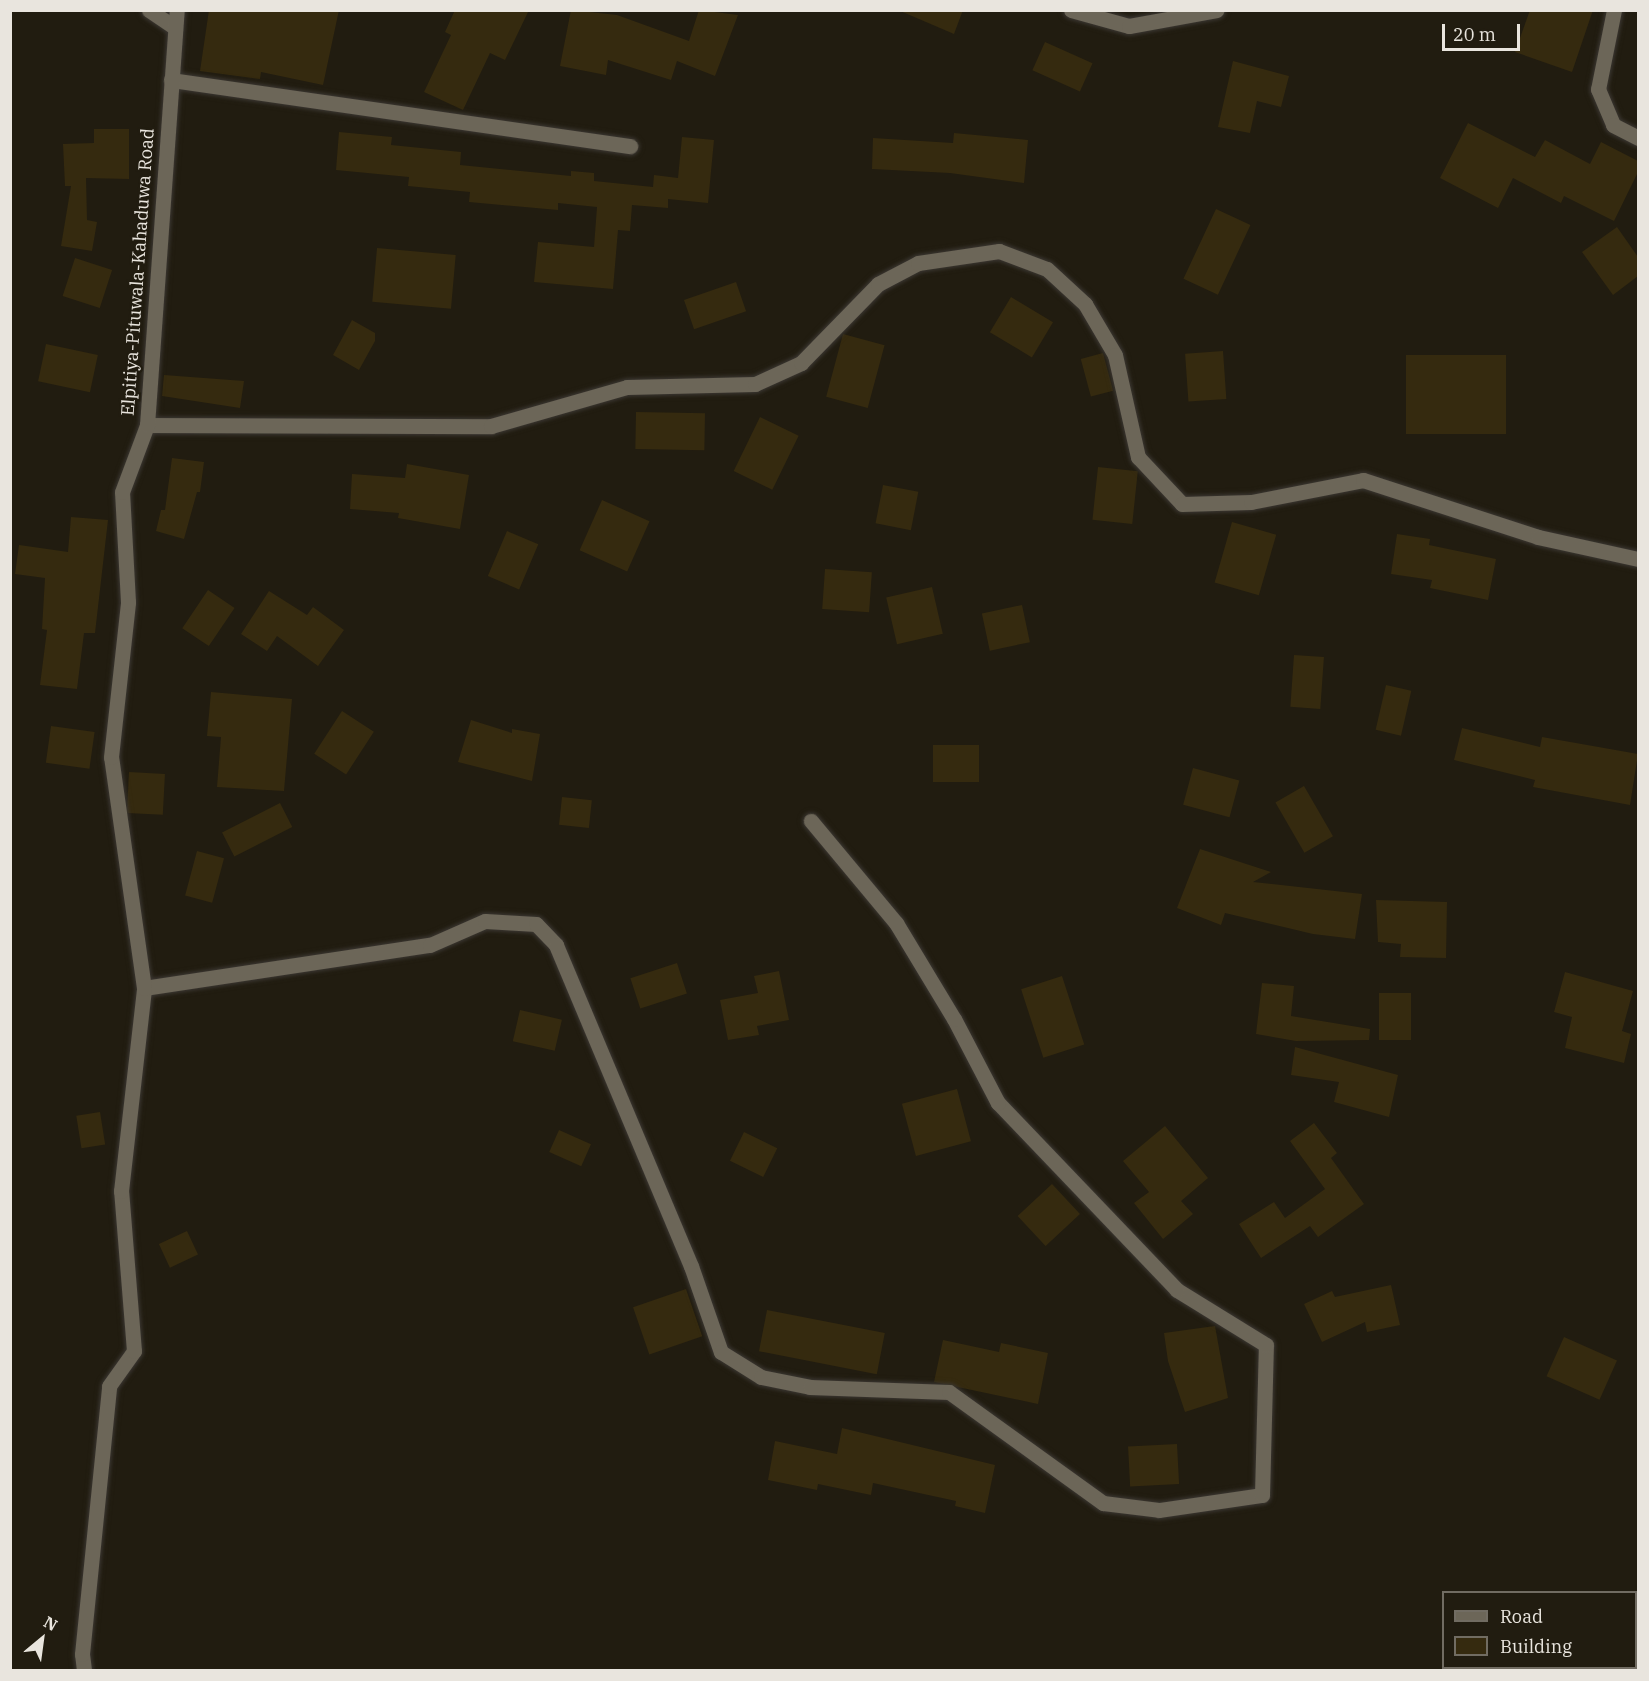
<!DOCTYPE html>
<html>
<head>
<meta charset="utf-8">
<style>
  body { margin:0 }
  #map { position:relative; width:1649px; height:1681px; overflow:hidden; background:#211c10; font-family:"IBM Plex Serif",serif }
  div>[style] { position:absolute }
  .building>* { inset:0; background:#352a0f; transform-origin:0 0 }
  .roads { filter:drop-shadow(0 0 2px #3b3732) drop-shadow(0 0 2px #3b3732) }
  .minor>* { height:15px; margin:-7.5px; padding:0 7.5px; transform-origin:7.5px; border-radius:7.5px; background:#6c6658 }
  span { translate:-50% -50%; white-space:nowrap; text-align:center; line-height:1.15; -webkit-text-stroke:4.5px #211c10; paint-order:stroke }
  .street-label { font-size:18px; color:#e9e5de }
  .frame { position:absolute; inset:0; border:12px solid #e9e5de; pointer-events:none }
  .legend { position:absolute; left:1442px; top:1591px; width:195px; height:78px; box-sizing:border-box; background:#211c10; border:2px solid #716c62; margin:0; padding:8px 10px; list-style:none; font-size:18px; color:#e9e5de }
  .legend li { display:flex; align-items:center; gap:12px; height:30px }
  .legend b { width:30px; border:2px solid #716c62 }
  .north { position:absolute; left:12px; top:1609px; width:60px; height:60px; -webkit-text-stroke:4px #211c10; paint-order:stroke; rotate:29deg; font-size:16px; font-weight:700; line-height:24px; text-align:center; color:#e9e5de }
  .north::after { content:''; display:block; margin:auto; width:21px; height:27px; background:#e9e5de; clip-path:polygon(50% 0,100% 100%,50% 72%,0 100%) }
  .scale { position:absolute; left:1442px; top:24px; width:78px; height:27px; box-sizing:border-box; border:3px solid #e9e5de; border-top:0; padding-left:8px; font-size:18px; line-height:21px; white-space:nowrap; color:#e9e5de; -webkit-text-stroke:4px #211c10; paint-order:stroke }
</style>
</head>
<body>
<div id="map">
  <div class="building">
    <i style="clip-path:polygon(209px 10px,339px 10px,323px 85px,261px 72px,260px 79px,200px 71px)"></i>
    <i style="clip-path:polygon(455px 10px,529px 10px,505px 60px,490px 53px,463px 110px,424px 92px,451px 35px,445px 32px)"></i>
    <i style="clip-path:polygon(571px 10px,617px 15px,689px 41px,699px 10px,738px 15px,715px 76px,677px 61px,671px 80px,608px 60px,606px 75px,560px 66px)"></i>
    <i style="clip-path:polygon(898px 10px,963px 10px,954px 34px)"></i>
    <i style="clip-path:polygon(1530px 10px,1593px 10px,1572px 72px,1515px 52px)"></i>
    <i style="left:1045px;top:42px;width:52px;height:31px;rotate:24deg"></i>
    <i style="clip-path:polygon(1233px 61px,1289px 76px,1281px 107px,1257px 101px,1250px 133px,1218px 127px)"></i>
    <i style="clip-path:polygon(1468px 123px,1535px 157px,1545px 140px,1590px 164px,1601px 142px,1638px 161px,1638px 172px,1614px 221px,1564px 196px,1561px 203px,1513px 178px,1498px 208px,1440px 178px)"></i>
    <i style="clip-path:polygon(94px 129px,129px 129px,129px 179px,86px 178px,87px 220px,97px 222px,92px 251px,61px 246px,71px 186px,65px 186px,63px 144px,94px 143px)"></i>
    <i style="clip-path:polygon(339px 132px,392px 137px,391px 145px,461px 152px,460px 165px,571px 176px,571px 171px,594px 173px,594px 181px,653px 187px,654px 175px,678px 178px,682px 137px,714px 140px,708px 203px,668px 199px,668px 208px,632px 205px,630px 231px,618px 230px,613px 289px,534px 282px,538px 242px,594px 247px,597px 207px,558px 203px,558px 210px,469px 202px,470px 192px,408px 186px,409px 177px,336px 170px)"></i>
    <i style="clip-path:polygon(954px 133px,1028px 140px,1024px 183px,950px 173px,872px 169px,873px 138px,953px 143px)"></i>
    <i style="left:1216px;top:209px;width:38px;height:77px;rotate:25deg"></i>
    <i style="clip-path:polygon(1617px 227px,1638px 257px,1638px 276px,1613px 295px,1582px 252px)"></i>
    <i style="left:377px;top:248px;width:79px;height:54px;rotate:5deg"></i>
    <i style="left:75px;top:258px;width:39px;height:40px;rotate:18deg"></i>
    <i style="left:736px;top:282px;width:31px;height:55px;rotate:71deg"></i>
    <i style="left:1011px;top:297px;width:49px;height:41px;rotate:31deg"></i>
    <i style="clip-path:polygon(352px 320px,375px 333px,375px 341px,359px 370px,333px 355px)"></i>
    <i style="left:843px;top:334px;width:43px;height:65px;rotate:15deg"></i>
    <i style="left:46px;top:344px;width:53px;height:38px;rotate:12deg"></i>
    <i style="left:1223px;top:351px;width:48px;height:38px;rotate:86deg"></i>
    <i style="left:1103px;top:353px;width:39px;height:23px;rotate:75deg"></i>
    <i style="left:1406px;top:355px;width:100px;height:79px"></i>
    <i style="clip-path:polygon(164px 375px,244px 381px,240px 408px,162px 396px)"></i>
    <i style="left:636px;top:412px;width:69px;height:37px;rotate:1deg"></i>
    <i style="left:760px;top:417px;width:43px;height:60px;rotate:26deg"></i>
    <i style="clip-path:polygon(172px 458px,204px 462px,200px 492px,197px 492px,184px 539px,156px 531px,161px 510px,165px 510px)"></i>
    <i style="clip-path:polygon(407px 464px,469px 475px,460px 529px,398px 518px,399px 513px,350px 509px,352px 474px,405px 478px)"></i>
    <i style="left:1098px;top:467px;width:40px;height:53px;rotate:6deg"></i>
    <i style="left:883px;top:485px;width:36px;height:39px;rotate:11deg"></i>
    <i style="left:602px;top:500px;width:52px;height:55px;rotate:24deg"></i>
    <i style="clip-path:polygon(71px 517px,108px 520px,95px 633px,84px 633px,77px 689px,40px 685px,47px 630px,42px 629px,45px 578px,15px 574px,19px 545px,68px 552px)"></i>
    <i style="left:1232px;top:522px;width:46px;height:63px;rotate:16deg"></i>
    <i style="left:507px;top:531px;width:34px;height:49px;rotate:23deg"></i>
    <i style="clip-path:polygon(1397px 534px,1430px 539px,1429px 545px,1496px 559px,1488px 600px,1430px 588px,1432px 580px,1391px 574px)"></i>
    <i style="left:825px;top:569px;width:47px;height:40px;rotate:4deg"></i>
    <i style="left:932px;top:587px;width:48px;height:47px;rotate:77deg"></i>
    <i style="left:208px;top:590px;width:32px;height:46px;rotate:34deg"></i>
    <i style="clip-path:polygon(269px 591px,307px 615px,313px 607px,344px 630px,318px 666px,277px 636px,267px 651px,241px 634px)"></i>
    <i style="left:1022px;top:605px;width:38px;height:41px;rotate:78deg"></i>
    <i style="left:1294px;top:655px;width:30px;height:52px;rotate:4deg"></i>
    <i style="left:1386px;top:685px;width:26px;height:46px;rotate:13deg"></i>
    <i style="clip-path:polygon(211px 692px,292px 699px,284px 791px,217px 787px,221px 737px,207px 736px)"></i>
    <i style="left:342px;top:711px;width:38px;height:51px;rotate:33deg"></i>
    <i style="clip-path:polygon(471px 720px,512px 733px,512px 729px,540px 734px,532px 781px,458px 762px)"></i>
    <i style="left:51px;top:726px;width:44px;height:37px;rotate:8deg"></i>
    <i style="clip-path:polygon(1462px 728px,1540px 747px,1542px 737px,1638px 754px,1630px 805px,1533px 787px,1535px 780px,1454px 760px)"></i>
    <i style="left:933px;top:745px;width:46px;height:37px"></i>
    <i style="left:1193px;top:768px;width:48px;height:38px;rotate:15deg"></i>
    <i style="left:129px;top:772px;width:36px;height:41px;rotate:3deg"></i>
    <i style="left:1304px;top:786px;width:58px;height:33px;rotate:60deg"></i>
    <i style="left:562px;top:797px;width:30px;height:28px;rotate:6deg"></i>
    <i style="left:280px;top:803px;width:27px;height:65px;rotate:63deg"></i>
    <i style="clip-path:polygon(1200px 849px,1271px 872px,1253px 882px,1362px 894px,1355px 939px,1313px 934px,1225px 913px,1221px 925px,1177px 908px)"></i>
    <i style="left:197px;top:851px;width:28px;height:46px;rotate:15deg"></i>
    <i style="clip-path:polygon(1376px 900px,1447px 902px,1446px 958px,1400px 957px,1401px 944px,1378px 942px)"></i>
    <i style="left:677px;top:963px;width:32px;height:49px;rotate:72deg"></i>
    <i style="clip-path:polygon(779px 971px,789px 1020px,757px 1026px,759px 1035px,728px 1040px,720px 1000px,758px 993px,754px 976px)"></i>
    <i style="clip-path:polygon(1565px 972px,1633px 991px,1622px 1031px,1631px 1034px,1624px 1063px,1565px 1048px,1572px 1017px,1554px 1012px)"></i>
    <i style="left:1062px;top:976px;width:72px;height:43px;rotate:72deg"></i>
    <i style="clip-path:polygon(1262px 983px,1294px 986px,1291px 1016px,1370px 1029px,1369px 1040px,1296px 1041px,1256px 1034px)"></i>
    <i style="left:1379px;top:993px;width:32px;height:47px"></i>
    <i style="left:520px;top:1010px;width:43px;height:32px;rotate:13deg"></i>
    <i style="clip-path:polygon(1295px 1047px,1398px 1075px,1389px 1117px,1334px 1102px,1339px 1082px,1291px 1075px)"></i>
    <i style="left:957px;top:1089px;width:54px;height:57px;rotate:75deg"></i>
    <i style="left:100px;top:1112px;width:33px;height:24px;rotate:81deg"></i>
    <i style="clip-path:polygon(1314px 1123px,1337px 1153px,1331px 1158px,1364px 1204px,1318px 1237px,1310px 1226px,1261px 1258px,1239px 1224px,1274px 1202px,1285px 1218px,1325px 1189px,1290px 1141px)"></i>
    <i style="clip-path:polygon(1165px 1126px,1208px 1178px,1181px 1201px,1193px 1214px,1163px 1239px,1134px 1203px,1149px 1192px,1123px 1161px)"></i>
    <i style="left:559px;top:1130px;width:35px;height:24px;rotate:24deg"></i>
    <i style="left:744px;top:1132px;width:37px;height:32px;rotate:26deg"></i>
    <i style="left:1052px;top:1184px;width:41px;height:47px;rotate:47deg"></i>
    <i style="left:187px;top:1231px;width:26px;height:31px;rotate:65deg"></i>
    <i style="clip-path:polygon(1391px 1285px,1400px 1325px,1367px 1332px,1365px 1322px,1322px 1342px,1304px 1304px,1332px 1291px,1335px 1297px)"></i>
    <i style="left:686px;top:1289px;width:50px;height:56px;rotate:71deg"></i>
    <i style="left:767px;top:1310px;width:120px;height:42px;rotate:11deg"></i>
    <i style="clip-path:polygon(1215px 1326px,1228px 1398px,1185px 1412px,1168px 1361px,1164px 1333px)"></i>
    <i style="left:1564px;top:1337px;width:58px;height:43px;rotate:24deg"></i>
    <i style="clip-path:polygon(943px 1340px,999px 1352px,1001px 1343px,1048px 1353px,1038px 1404px,934px 1382px)"></i>
    <i style="clip-path:polygon(842px 1428px,995px 1465px,985px 1513px,955px 1506px,956px 1501px,873px 1483px,871px 1495px,818px 1484px,817px 1490px,768px 1480px,775px 1441px,837px 1454px)"></i>
    <i style="left:1177px;top:1444px;width:40px;height:49px;rotate:87deg"></i>
  </div>
  <div class="roads">
    <div class="minor">
      <i style="left:149px;top:10px;width:29px;rotate:34deg"></i>
      <i style="left:1071px;top:10px;width:60px;rotate:15.4deg"></i>
      <i style="left:1129px;top:26px;width:89px;rotate:-10.3deg"></i>
      <i style="left:1614px;top:10px;width:81px;rotate:101.4deg"></i>
      <i style="left:1598px;top:89px;width:39px;rotate:67deg"></i>
      <i style="left:1613px;top:125px;width:28px;rotate:27deg"></i>
      <i style="left:171px;top:80px;width:464px;rotate:8.2deg"></i>
      <i style="left:147px;top:425px;width:344px;rotate:0.2deg"></i>
      <i style="left:491px;top:426px;width:141px;rotate:-16deg"></i>
      <i style="left:627px;top:387px;width:128px;rotate:-1.3deg"></i>
      <i style="left:755px;top:384px;width:51px;rotate:-24.5deg"></i>
      <i style="left:801px;top:363px;width:110px;rotate:-45.7deg"></i>
      <i style="left:878px;top:284px;width:45px;rotate:-27.7deg"></i>
      <i style="left:918px;top:263px;width:82px;rotate:-8.4deg"></i>
      <i style="left:999px;top:251px;width:51px;rotate:20.6deg"></i>
      <i style="left:1047px;top:269px;width:52px;rotate:42.6deg"></i>
      <i style="left:1085px;top:304px;width:59px;rotate:59.5deg"></i>
      <i style="left:1115px;top:355px;width:105px;rotate:77.3deg"></i>
      <i style="left:1138px;top:457px;width:64px;rotate:46.9deg"></i>
      <i style="left:1182px;top:504px;width:69px;rotate:-1.7deg"></i>
      <i style="left:1251px;top:502px;width:114px;rotate:-11.1deg"></i>
      <i style="left:1363px;top:480px;width:184px;rotate:18deg"></i>
      <i style="left:1538px;top:537px;width:102px;rotate:12.4deg"></i>
      <i style="left:144px;top:988px;width:289px;rotate:-8.6deg"></i>
      <i style="left:430px;top:945px;width:60px;rotate:-23.6deg"></i>
      <i style="left:485px;top:921px;width:51px;rotate:3.4deg"></i>
      <i style="left:536px;top:924px;width:29px;rotate:46deg"></i>
      <i style="left:556px;top:945px;width:348px;rotate:67.2deg"></i>
      <i style="left:691px;top:1266px;width:91px;rotate:70.8deg"></i>
      <i style="left:721px;top:1352px;width:47px;rotate:32deg"></i>
      <i style="left:761px;top:1377px;width:50px;rotate:11.5deg"></i>
      <i style="left:810px;top:1387px;width:139px;rotate:2.1deg"></i>
      <i style="left:949px;top:1392px;width:190px;rotate:35.8deg"></i>
      <i style="left:1103px;top:1503px;width:56px;rotate:7.1deg"></i>
      <i style="left:1159px;top:1510px;width:104px;rotate:-8.3deg"></i>
      <i style="left:1262px;top:1495px;width:150px;rotate:-88.5deg"></i>
      <i style="left:1266px;top:1345px;width:105px;rotate:-148.3deg"></i>
      <i style="left:1177px;top:1290px;width:259px;rotate:-133.7deg"></i>
      <i style="left:998px;top:1103px;width:95px;rotate:-117.6deg"></i>
      <i style="left:954px;top:1019px;width:112px;rotate:-121.1deg"></i>
      <i style="left:896px;top:923px;width:133px;rotate:-129.8deg"></i>
      <i style="left:84px;top:1670px;width:16px;rotate:-97deg"></i>
      <i style="left:82px;top:1654px;width:269px;rotate:-84.2deg"></i>
      <i style="left:109px;top:1386px;width:43px;rotate:-54.5deg"></i>
      <i style="left:134px;top:1351px;width:161px;rotate:-94.6deg"></i>
      <i style="left:121px;top:1191px;width:204px;rotate:-83.5deg"></i>
      <i style="left:144px;top:988px;width:233px;rotate:-98.1deg"></i>
      <i style="left:111px;top:757px;width:156px;rotate:-83.7deg"></i>
      <i style="left:128px;top:602px;width:110px;rotate:-93.1deg"></i>
      <i style="left:122px;top:492px;width:72px;rotate:-69.5deg"></i>
      <i style="left:147px;top:425px;width:416px;rotate:-85.9deg"></i>
    </div>
  </div>
  <div class="street-label">
    <span style="left:138px;top:272px;rotate:-86deg">Elpitiya-Pituwala-Kahaduwa Road</span>
  </div>
  <div class="frame"></div>
  <ul class="legend">
  <li><b style="height:8px;background:#6c6658"></b>Road</li>
  <li><b style="height:16px;background:#352a0f"></b>Building</li>
  </ul>
  <div class="north">N</div>
  <div class="scale">20 m</div>
</div>
</body>
</html>
